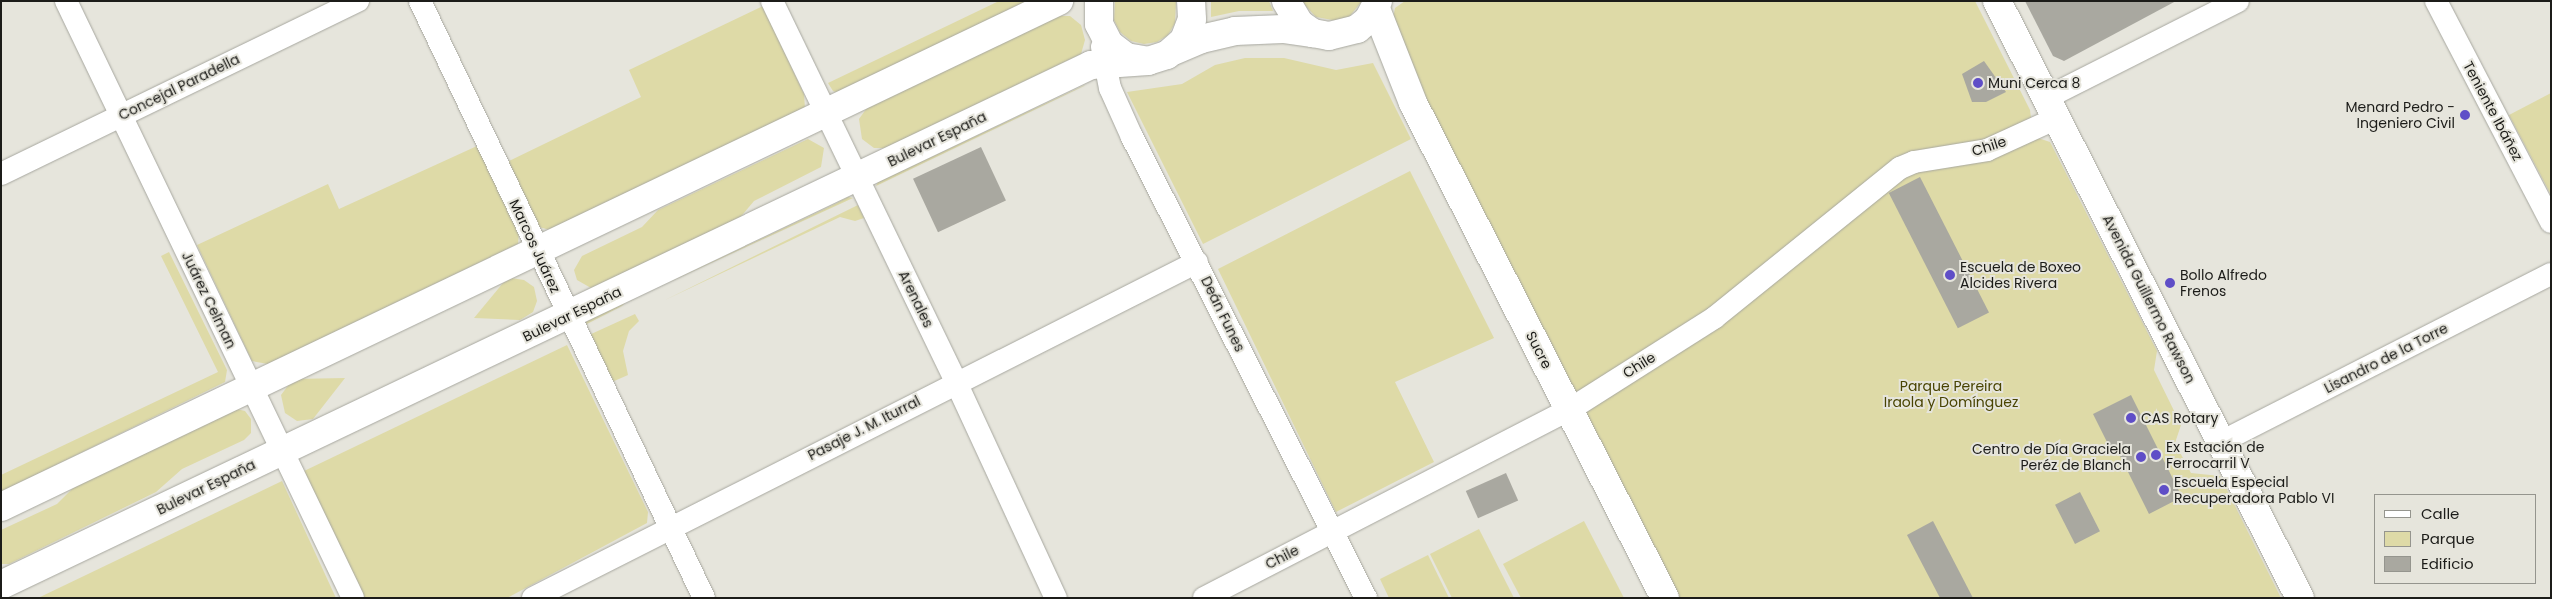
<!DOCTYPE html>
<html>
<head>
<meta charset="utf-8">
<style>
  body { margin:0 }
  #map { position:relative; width:2552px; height:599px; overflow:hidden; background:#e6e5dc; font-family:Poppins,sans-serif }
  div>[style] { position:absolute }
  .green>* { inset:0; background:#dedaa7 }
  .building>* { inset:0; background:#a9a8a0; transform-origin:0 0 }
  .roads { filter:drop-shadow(0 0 1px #a7a79f) drop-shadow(0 0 1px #a7a79f) }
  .minor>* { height:22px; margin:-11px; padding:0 11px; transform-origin:11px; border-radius:11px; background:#fff }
  .secondary>* { height:28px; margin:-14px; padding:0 14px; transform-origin:14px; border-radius:14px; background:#fff }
  .dots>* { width:14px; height:14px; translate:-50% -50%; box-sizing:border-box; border:2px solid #e6e5dc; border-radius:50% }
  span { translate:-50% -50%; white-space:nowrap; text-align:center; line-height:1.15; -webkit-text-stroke:4px #e6e5dc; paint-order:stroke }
  .poi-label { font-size:14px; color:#1c1c19 }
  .left { translate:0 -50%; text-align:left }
  .right { translate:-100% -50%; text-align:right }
  .street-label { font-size:14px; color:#1c1c19 }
  .park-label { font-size:14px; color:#494402 }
  .frame { position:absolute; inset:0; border:2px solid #1c1c19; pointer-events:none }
  .legend { position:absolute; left:2374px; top:494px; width:162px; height:90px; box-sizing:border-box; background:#e6e5dc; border:1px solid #95958e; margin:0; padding:6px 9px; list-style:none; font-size:15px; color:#1c1c19 }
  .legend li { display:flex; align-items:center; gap:10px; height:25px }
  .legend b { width:25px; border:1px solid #95958e }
</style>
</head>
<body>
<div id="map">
  <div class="green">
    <i style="clip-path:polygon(999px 1px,1030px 1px,838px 93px,833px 91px,828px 83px)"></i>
    <i style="clip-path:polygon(1115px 1px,1176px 1px,1175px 23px,1168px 35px,1157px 42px,1144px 44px,1131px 41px,1120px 32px,1114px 20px)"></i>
    <i style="clip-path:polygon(1211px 1px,1269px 1px,1273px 11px,1239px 11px,1211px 17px)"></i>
    <i style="clip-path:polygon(1301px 1px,1362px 1px,1349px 17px,1338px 21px,1316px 17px)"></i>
    <i style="clip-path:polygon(1405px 1px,1975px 1px,2030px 110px,2031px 118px,2030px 121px,1903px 173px,2038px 138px,2050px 142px,2157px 351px,2154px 370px,2181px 425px,2175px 443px,2191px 473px,2220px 476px,2281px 598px,1679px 598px,1423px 100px,1393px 18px,1395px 8px)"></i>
    <i style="clip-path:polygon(763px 6px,804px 94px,805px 109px,550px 230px,539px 227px,507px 162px,641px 97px,629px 70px)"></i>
    <i style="clip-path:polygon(1056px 16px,1070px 16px,1081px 25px,1085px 40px,1081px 54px,885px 148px,874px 148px,862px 139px,859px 119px,869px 105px)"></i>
    <i style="clip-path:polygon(1245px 58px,1284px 58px,1336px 70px,1373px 63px,1411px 139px,1203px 244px,1127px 92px,1182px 84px,1215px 65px)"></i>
    <i style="clip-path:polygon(1085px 85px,1084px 86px,876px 186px,878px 182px)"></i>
    <i style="clip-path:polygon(2551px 93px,2551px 195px,2509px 115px)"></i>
    <i style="clip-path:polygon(808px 139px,824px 148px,821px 167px,754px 201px,738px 220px,591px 288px,577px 280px,574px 270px,582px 256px,642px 227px,658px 210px)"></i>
    <i style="clip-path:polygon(477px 146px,519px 232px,518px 244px,268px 364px,252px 361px,197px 245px,328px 184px,339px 209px)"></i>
    <i style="clip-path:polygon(1410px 171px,1494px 338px,1395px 382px,1434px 462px,1336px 512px,1218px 269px)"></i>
    <i style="clip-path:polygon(848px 197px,853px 198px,661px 286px,835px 204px)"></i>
    <i style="clip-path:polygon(858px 205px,864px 218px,855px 221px,840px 217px,663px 301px)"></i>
    <i style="clip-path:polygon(169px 252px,227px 370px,225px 382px,1px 492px,1px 475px,218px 372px,161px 256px)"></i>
    <i style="clip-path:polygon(511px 278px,524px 280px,534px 287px,537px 301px,533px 312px,520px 320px,474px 318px,503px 283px)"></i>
    <i style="clip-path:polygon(626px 302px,622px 306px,585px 325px,587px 320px)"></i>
    <i style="clip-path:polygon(635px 314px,639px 321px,629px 331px,623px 351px,628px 375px,612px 382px,589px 335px)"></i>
    <i style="clip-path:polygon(567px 345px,648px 512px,647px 523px,507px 598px,364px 598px,302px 472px)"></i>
    <i style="clip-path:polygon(345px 378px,313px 419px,297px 421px,285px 413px,281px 395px,293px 379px)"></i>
    <i style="clip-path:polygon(236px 409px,245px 411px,251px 419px,251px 433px,244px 440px,182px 469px,156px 492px,9px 564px,1px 564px,1px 530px,57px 504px,78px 483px)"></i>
    <i style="clip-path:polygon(282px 481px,336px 598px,38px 598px)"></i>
    <i style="clip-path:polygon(1584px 521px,1624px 598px,1521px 598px,1503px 564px)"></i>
    <i style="clip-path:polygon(1479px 529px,1514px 598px,1452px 598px,1430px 554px)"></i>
    <i style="clip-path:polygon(1428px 555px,1449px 598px,1389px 598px,1380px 579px)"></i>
  </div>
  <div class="building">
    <i style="clip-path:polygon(2025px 1px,2176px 1px,2064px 61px,2053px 56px)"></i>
    <i style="clip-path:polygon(1984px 61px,2006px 92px,1986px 102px,1972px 102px,1962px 74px)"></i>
    <i style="left:981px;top:147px;width:59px;height:75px;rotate:65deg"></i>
    <i style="left:1920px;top:177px;width:152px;height:35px;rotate:63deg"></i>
    <i style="clip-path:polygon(2131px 395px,2182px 497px,2149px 514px,2118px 452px,2113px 454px,2093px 414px)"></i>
    <i style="left:1506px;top:473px;width:30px;height:44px;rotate:66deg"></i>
    <i style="left:2080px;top:492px;width:44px;height:28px;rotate:63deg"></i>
    <i style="clip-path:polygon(1933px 521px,1973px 598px,1940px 598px,1907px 535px)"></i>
  </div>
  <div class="roads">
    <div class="minor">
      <i style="left:66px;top:1px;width:662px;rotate:64.32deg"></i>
      <i style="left:420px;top:1px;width:661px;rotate:64.56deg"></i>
      <i style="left:772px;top:1px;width:423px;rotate:64.2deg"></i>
      <i style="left:956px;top:382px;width:238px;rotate:65.2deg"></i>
      <i style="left:2436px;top:1px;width:249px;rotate:62.5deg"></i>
      <i style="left:1102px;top:47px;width:42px;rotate:79deg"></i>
      <i style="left:1110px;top:88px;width:54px;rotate:65.8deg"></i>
      <i style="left:1132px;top:137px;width:517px;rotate:63.09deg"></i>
      <i style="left:2046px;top:98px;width:215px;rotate:-26.8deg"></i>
      <i style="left:1px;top:174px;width:397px;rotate:-25.9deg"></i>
      <i style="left:2221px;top:442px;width:370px;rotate:-27deg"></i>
      <i style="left:533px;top:598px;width:744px;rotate:-26.84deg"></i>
      <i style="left:1204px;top:598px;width:411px;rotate:-27.3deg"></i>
      <i style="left:1569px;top:410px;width:172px;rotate:-32.4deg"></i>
      <i style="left:1714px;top:318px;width:239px;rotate:-38.9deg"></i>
      <i style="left:1900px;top:168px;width:15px;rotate:-23deg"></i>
      <i style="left:1914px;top:162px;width:74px;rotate:-9.3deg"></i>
      <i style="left:1987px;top:150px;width:77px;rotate:-24.6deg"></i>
    </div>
    <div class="secondary">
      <i style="left:1099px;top:1px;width:23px;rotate:90deg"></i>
      <i style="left:1099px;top:24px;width:22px;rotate:63deg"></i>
      <i style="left:1109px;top:44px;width:21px;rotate:37deg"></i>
      <i style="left:1126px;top:57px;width:22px;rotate:10deg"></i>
      <i style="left:1148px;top:61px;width:20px;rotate:-18deg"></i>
      <i style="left:1167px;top:55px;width:23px;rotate:-41deg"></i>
      <i style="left:1184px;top:40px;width:22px;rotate:-69deg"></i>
      <i style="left:1192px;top:19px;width:18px;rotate:-93deg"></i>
      <i style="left:1286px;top:1px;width:27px;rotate:59deg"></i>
      <i style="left:1300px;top:24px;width:16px;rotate:35deg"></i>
      <i style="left:1313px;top:33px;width:16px;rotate:11deg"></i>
      <i style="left:1329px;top:36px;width:29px;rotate:-14deg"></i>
      <i style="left:1357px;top:29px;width:14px;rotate:-39deg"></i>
      <i style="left:1368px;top:20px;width:21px;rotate:-62deg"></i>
      <i style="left:1997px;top:1px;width:669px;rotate:63.09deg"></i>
      <i style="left:1376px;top:9px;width:101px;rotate:68.5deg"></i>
      <i style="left:1413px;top:103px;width:555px;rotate:63.02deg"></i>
      <i style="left:1173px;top:51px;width:30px;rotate:-23deg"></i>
      <i style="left:1201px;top:39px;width:35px;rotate:-13deg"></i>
      <i style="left:1235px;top:31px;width:48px;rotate:-2.4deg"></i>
      <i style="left:1283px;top:29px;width:30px;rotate:8deg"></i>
      <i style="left:1px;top:507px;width:1173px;rotate:-25.56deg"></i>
      <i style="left:1px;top:585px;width:1208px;rotate:-25.5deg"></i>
      <i style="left:1091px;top:65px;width:57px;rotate:-4deg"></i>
    </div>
  </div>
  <div class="dots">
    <i style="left:1978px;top:83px;background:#5f4ec7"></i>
    <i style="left:2465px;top:115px;background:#5f4ec7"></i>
    <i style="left:1950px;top:275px;background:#5f4ec7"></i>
    <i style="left:2170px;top:283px;background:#5f4ec7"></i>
    <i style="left:2131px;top:418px;background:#5f4ec7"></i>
    <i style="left:2156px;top:455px;background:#5f4ec7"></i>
    <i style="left:2141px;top:457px;background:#5f4ec7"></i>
    <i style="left:2164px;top:490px;background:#5f4ec7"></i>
  </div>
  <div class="poi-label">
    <span class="left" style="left:1988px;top:83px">Muni Cerca 8</span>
    <span class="right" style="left:2455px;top:115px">Menard Pedro -<br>Ingeniero Civil</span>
    <span class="left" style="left:1960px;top:275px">Escuela de Boxeo<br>Alcides Rivera</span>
    <span class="left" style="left:2180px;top:283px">Bollo Alfredo<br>Frenos</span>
    <span class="left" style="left:2141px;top:418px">CAS Rotary</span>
    <span class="left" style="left:2166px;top:455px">Ex Estación de<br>Ferrocarril V</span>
    <span class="right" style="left:2131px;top:457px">Centro de Día Graciela<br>Peréz de Blanch</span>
    <span class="left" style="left:2174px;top:490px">Escuela Especial<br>Recuperadora Pablo VI</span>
  </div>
  <div class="street-label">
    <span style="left:179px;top:87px;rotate:-26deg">Concejal Paradella</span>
    <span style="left:2493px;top:111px;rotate:62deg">Teniente Ibáñez</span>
    <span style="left:937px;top:139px;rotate:-26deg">Bulevar España</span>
    <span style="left:1989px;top:146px;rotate:-18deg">Chile</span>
    <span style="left:535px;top:246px;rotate:65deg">Marcos Juárez</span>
    <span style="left:916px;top:299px;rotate:64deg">Arenales</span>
    <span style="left:2149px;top:299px;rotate:63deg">Avenida Guillermo Rawson</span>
    <span style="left:209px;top:300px;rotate:64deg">Juárez Celman</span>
    <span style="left:572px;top:314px;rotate:-26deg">Bulevar España</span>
    <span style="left:1223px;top:314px;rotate:64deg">Deán Funes</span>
    <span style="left:1539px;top:350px;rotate:63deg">Sucre</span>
    <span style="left:2386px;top:358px;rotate:-27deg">Lisandro de la Torre</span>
    <span style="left:1639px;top:365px;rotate:-32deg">Chile</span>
    <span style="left:864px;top:428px;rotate:-27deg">Pasaje J. M. Iturral</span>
    <span style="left:206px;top:487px;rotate:-26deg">Bulevar España</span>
    <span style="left:1282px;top:557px;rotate:-27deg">Chile</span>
  </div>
  <div class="park-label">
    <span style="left:1951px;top:394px">Parque Pereira<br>Iraola y Domínguez</span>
  </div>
  <div class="frame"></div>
  <ul class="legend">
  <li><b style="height:6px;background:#fff"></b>Calle</li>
  <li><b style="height:14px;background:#dedaa7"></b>Parque</li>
  <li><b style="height:14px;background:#a9a8a0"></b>Edificio</li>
  </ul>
</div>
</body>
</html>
